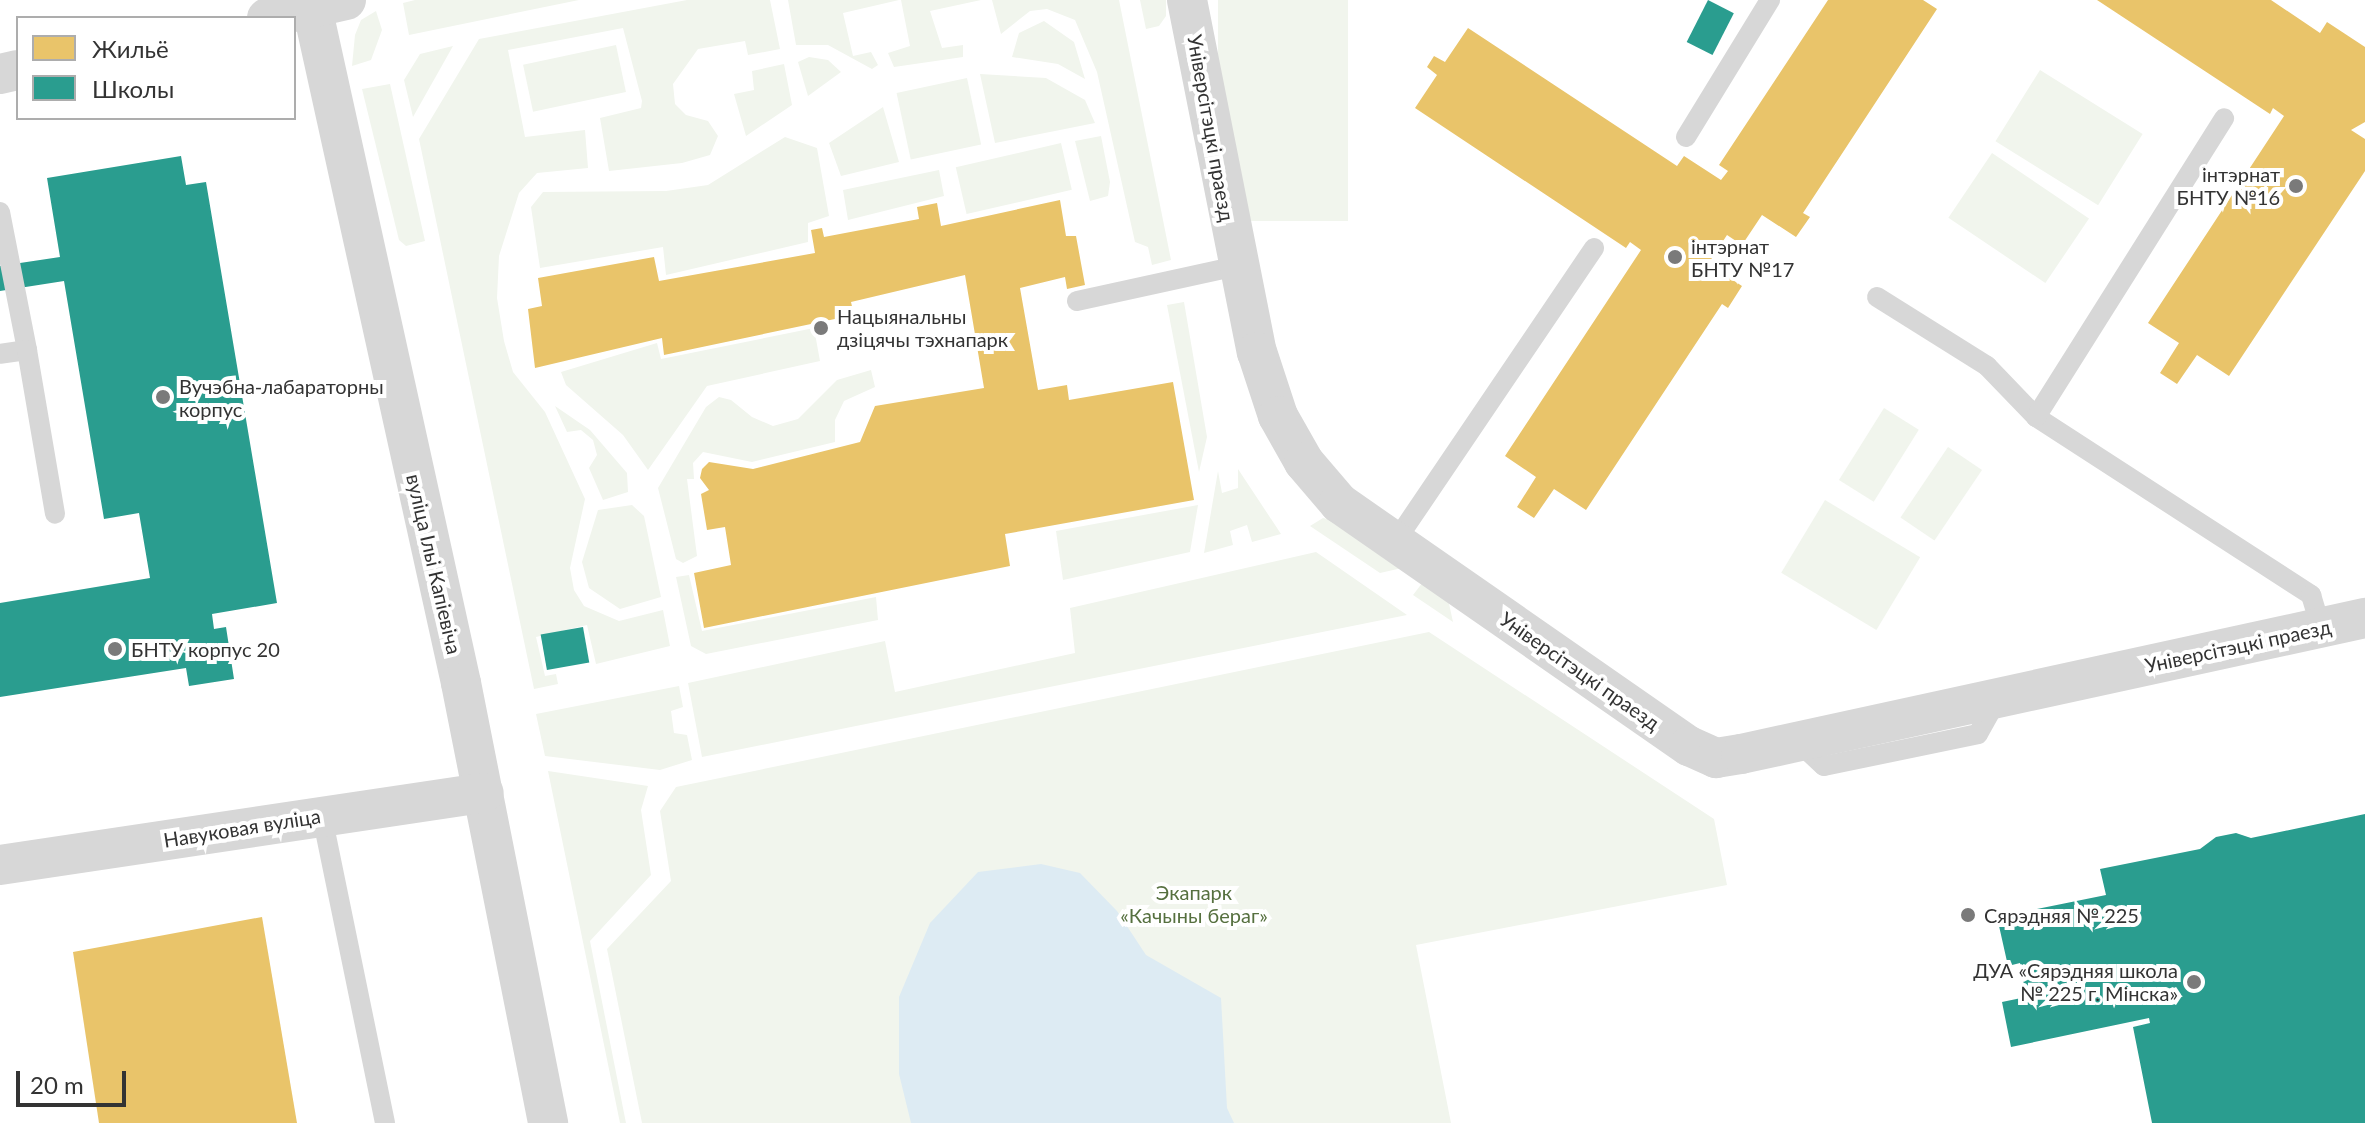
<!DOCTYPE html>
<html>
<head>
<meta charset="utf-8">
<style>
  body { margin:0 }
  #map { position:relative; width:2365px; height:1123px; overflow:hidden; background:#fff; font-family:Lato,sans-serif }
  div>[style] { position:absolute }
  .green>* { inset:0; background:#f1f5ed; transform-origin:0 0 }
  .water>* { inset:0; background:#ddebf3 }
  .homes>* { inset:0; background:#e9c46a }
  .schools>* { inset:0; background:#2a9d8f; transform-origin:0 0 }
  .service>* { height:20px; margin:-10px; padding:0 10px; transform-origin:10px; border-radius:10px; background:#d7d7d7 }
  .minor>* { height:40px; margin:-20px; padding:0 20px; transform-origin:20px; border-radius:20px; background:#d7d7d7 }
  .dots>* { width:22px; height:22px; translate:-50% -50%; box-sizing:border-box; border:4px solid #fff; border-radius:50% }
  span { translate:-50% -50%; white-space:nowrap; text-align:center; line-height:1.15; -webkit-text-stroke:8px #fff; paint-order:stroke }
  .street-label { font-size:20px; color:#333 }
  .poi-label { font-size:20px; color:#333 }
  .right { translate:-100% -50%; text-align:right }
  .left { translate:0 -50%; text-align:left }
  .park-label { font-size:20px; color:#56703f }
  .legend { position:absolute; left:16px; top:16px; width:280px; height:104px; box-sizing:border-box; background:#fff; border:2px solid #adadad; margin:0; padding:10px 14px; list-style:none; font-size:24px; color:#333 }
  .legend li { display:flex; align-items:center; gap:16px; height:40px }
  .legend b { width:40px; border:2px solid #adadad }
  .scale { position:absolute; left:16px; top:1071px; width:110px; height:36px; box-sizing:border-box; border:4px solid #333; border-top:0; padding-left:10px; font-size:24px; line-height:28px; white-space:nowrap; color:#333; -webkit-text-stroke:6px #fff; paint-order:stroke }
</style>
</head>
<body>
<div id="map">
  <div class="green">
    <i style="clip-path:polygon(415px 0,579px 0,409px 35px,403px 3px)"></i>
    <i style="clip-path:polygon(687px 0,770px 0,780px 49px,748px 55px,745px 41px,698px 49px,673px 84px,675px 104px,686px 115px,708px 121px,718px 136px,710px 155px,682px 163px,609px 171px,600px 118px,641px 108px,642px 101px,623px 28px,508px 50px,525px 137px,585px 130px,588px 168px,537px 173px,519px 193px,499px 256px,497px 298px,504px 341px,513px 372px,545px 412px,585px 499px,570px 568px,574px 590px,584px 606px,619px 621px,663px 610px,670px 646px,596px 664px,587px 625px,536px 637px,545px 676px,556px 674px,558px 684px,534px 689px,419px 139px,479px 39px)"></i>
    <i style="clip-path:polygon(788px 0,899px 0,843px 13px,853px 56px,871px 52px,878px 65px,872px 69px,828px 45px,796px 45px)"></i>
    <i style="clip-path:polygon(901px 0,981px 0,930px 11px,942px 48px,963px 45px,963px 57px,894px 67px,888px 53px,910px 46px)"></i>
    <i style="clip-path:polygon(992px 0,1119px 0,1171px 260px,1152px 265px,1148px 247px,1135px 242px,1097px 72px,1075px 20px,1047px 9px,1030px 11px,1001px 34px)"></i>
    <i style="clip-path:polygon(1140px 0,1166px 0,1166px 16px,1159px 26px,1146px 29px)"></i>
    <i style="left:1218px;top:0;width:130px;height:221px"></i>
    <i style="clip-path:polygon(376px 11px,382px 30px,371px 60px,352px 66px,355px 35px,361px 20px)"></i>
    <i style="clip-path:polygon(1044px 21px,1074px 42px,1085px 79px,1058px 64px,1012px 57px,1019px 33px)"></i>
    <i style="left:616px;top:45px;width:48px;height:95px;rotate:78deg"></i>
    <i style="clip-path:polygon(453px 46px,413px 117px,404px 80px,420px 54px)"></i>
    <i style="clip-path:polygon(809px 57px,828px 60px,841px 72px,808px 96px,798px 62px)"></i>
    <i style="clip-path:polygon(784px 64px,792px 105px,746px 136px,734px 94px,754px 90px,752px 71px)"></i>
    <i style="left:2040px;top:70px;width:121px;height:84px;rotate:32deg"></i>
    <i style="clip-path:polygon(980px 74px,1046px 78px,1085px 100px,1095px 123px,995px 143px)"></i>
    <i style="left:967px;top:78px;width:68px;height:72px;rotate:78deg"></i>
    <i style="clip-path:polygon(390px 84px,425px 241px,406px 246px,399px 240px,362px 89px)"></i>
    <i style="clip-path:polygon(883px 107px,899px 162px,841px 176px,829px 143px)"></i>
    <i style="clip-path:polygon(1101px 136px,1110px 182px,1108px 196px,1090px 201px,1075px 141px)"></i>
    <i style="clip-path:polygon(785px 137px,817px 148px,829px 216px,808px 223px,808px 242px,666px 275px,663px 247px,540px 268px,531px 207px,543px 192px,666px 191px,708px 185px)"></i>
    <i style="left:1061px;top:143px;width:48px;height:108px;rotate:77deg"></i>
    <i style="left:1992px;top:153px;width:117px;height:78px;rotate:34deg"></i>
    <i style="clip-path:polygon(939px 170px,944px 196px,848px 220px,843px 190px)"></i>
    <i style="clip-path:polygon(1184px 302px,1207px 437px,1199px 472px,1167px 305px)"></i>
    <i style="clip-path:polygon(814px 328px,820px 361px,707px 386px,648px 470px,623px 435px,566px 385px,561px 372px,657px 343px,661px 359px)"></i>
    <i style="clip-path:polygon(871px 370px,875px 387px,844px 401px,835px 420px,835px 442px,752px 462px,703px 452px,693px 463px,694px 479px,687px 479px,697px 556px,683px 563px,676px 559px,658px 488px,706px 407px,719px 397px,731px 400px,752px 417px,773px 426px,798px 419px,837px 380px)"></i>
    <i style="clip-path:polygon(555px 406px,590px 430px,627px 473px,628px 492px,603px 500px,589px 468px,597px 455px,593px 440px,581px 430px,567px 432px)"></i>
    <i style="left:1884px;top:408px;width:41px;height:85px;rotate:32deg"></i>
    <i style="left:1948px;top:447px;width:41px;height:85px;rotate:34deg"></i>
    <i style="clip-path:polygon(1238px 469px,1281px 534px,1252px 542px,1247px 525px,1230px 531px,1233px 545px,1204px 553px,1218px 471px,1222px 493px,1238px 488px)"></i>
    <i style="left:1825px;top:500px;width:111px;height:85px;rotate:31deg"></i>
    <i style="clip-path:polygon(632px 505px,644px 516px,661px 597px,620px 609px,589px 588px,582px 562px,598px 510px)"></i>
    <i style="clip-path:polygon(1198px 505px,1190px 552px,1063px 580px,1056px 531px)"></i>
    <i style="clip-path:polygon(1323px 518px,1332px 520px,1402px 568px,1380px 573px,1310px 526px)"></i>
    <i style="clip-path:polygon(1316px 552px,1407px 615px,702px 757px,688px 683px,885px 641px,895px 692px,1075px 653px,1070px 608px)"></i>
    <i style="clip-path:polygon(689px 575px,702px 631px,876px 597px,878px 620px,706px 654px,691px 646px,676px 577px)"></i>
    <i style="clip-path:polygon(1423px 582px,1448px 599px,1453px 622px,1413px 595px)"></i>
    <i style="clip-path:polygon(1429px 632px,1714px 819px,1727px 885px,1416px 945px,1451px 1123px,642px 1123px,607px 949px,671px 881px,660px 811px,676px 787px)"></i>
    <i style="clip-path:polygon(679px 686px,683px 707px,671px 711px,674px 733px,687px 735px,692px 760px,660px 770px,545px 756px,536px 714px)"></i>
    <i style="clip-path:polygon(548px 771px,648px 786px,641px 810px,651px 875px,590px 941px,626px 1123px,620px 1123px)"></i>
  </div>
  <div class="water">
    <i style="clip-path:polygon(1041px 864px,1080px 873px,1117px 911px,1146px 955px,1221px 998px,1227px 1108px,1234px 1123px,911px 1123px,899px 1074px,899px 997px,930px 923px,978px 872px)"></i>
  </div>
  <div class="homes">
    <i style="clip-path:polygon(1828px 0,1923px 0,1937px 9px,1803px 213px,1810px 217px,1796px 237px,1762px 215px,1742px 245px,1727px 235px,1708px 264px,1742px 286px,1728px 308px,1722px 304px,1586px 510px,1554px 489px,1534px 518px,1517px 507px,1536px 477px,1505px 456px,1641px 250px,1630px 242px,1626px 248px,1415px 108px,1437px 75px,1427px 67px,1434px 56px,1445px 62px,1468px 28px,1677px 166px,1684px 156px,1721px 180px,1728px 171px,1719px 165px)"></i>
    <i style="clip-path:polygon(2097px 0,2271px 0,2320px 33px,2327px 22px,2365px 47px,2365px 122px,2351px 130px,2365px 139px,2365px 171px,2229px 376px,2197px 355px,2177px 384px,2160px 373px,2179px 343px,2148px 323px,2284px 116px,2273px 108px,2270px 114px)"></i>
    <i style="clip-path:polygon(1060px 200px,1066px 236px,1076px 236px,1085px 285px,1067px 289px,1065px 277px,1020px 288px,1038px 390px,1067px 385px,1069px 400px,1173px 382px,1194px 500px,1005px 534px,1010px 566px,704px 628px,694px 573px,731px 565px,725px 527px,707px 530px,701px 494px,709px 490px,700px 478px,702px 469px,709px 462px,753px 469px,860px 442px,875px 406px,984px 388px,965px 275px,851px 302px,854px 315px,664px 355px,662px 338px,535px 368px,528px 309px,542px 306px,538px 278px,654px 257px,659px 281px,815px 253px,811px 230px,822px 228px,824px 237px,919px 219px,917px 207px,937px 203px,941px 226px)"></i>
    <i style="clip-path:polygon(262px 917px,297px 1123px,99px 1123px,73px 952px)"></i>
  </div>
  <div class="schools">
    <i style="left:1708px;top:0;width:29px;height:47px;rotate:27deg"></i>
    <i style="clip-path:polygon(181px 156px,186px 185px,206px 182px,277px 603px,212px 614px,214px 629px,226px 627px,234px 679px,189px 686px,186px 668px,0 697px,0 603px,150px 578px,139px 513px,104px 519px,64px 281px,0 291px,0 266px,60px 257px,47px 178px)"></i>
    <i style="left:583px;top:627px;width:36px;height:43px;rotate:80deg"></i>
    <i style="clip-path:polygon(2365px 814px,2365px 1123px,2152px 1123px,2133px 1027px,2150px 1023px,2149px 1018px,2011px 1047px,2002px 1002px,2026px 997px,2020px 963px,2008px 966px,1997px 917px,2106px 895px,2100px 869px,2200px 849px,2216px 837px,2236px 833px,2251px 838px)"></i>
  </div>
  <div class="service">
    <i style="left:1686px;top:137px;width:161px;rotate:-58.5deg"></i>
    <i style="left:0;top:212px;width:141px;rotate:78.9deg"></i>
    <i style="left:27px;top:350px;width:27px;rotate:172deg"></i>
    <i style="left:1877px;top:297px;width:130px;rotate:32.1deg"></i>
    <i style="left:1987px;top:366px;width:71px;rotate:46.1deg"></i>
    <i style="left:2036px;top:417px;width:328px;rotate:32.9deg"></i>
    <i style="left:2311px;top:595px;width:34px;rotate:73deg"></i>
    <i style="left:1077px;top:301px;width:165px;rotate:-12.3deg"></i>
    <i style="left:27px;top:350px;width:166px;rotate:80.3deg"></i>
    <i style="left:2036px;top:417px;width:353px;rotate:-57.8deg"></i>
    <i style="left:1395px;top:542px;width:355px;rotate:-55.9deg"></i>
    <i style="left:1796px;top:740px;width:38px;rotate:43deg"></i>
    <i style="left:1824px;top:766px;width:157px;rotate:-11.7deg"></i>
    <i style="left:1978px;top:734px;width:41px;rotate:-60.9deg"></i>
    <i style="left:322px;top:816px;width:313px;rotate:78.4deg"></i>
  </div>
  <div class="minor">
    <i style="left:1187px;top:0;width:359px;rotate:78.8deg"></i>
    <i style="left:1257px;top:352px;width:67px;rotate:71.8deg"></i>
    <i style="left:1278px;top:416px;width:53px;rotate:60.5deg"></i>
    <i style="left:1304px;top:462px;width:54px;rotate:49.5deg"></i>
    <i style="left:1339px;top:503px;width:426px;rotate:34.8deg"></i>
    <i style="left:1689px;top:746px;width:30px;rotate:24deg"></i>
    <i style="left:1716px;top:758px;width:25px;rotate:-9deg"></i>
    <i style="left:1741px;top:754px;width:639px;rotate:-12.3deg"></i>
    <i style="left:312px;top:7px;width:692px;rotate:77.57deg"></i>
    <i style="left:461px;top:683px;width:449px;rotate:78.8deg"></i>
    <i style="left:267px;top:18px;width:81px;rotate:-12.8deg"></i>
    <i style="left:0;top:74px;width:18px;rotate:-13deg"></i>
    <i style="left:0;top:865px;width:489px;rotate:-8.5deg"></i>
  </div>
  <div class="dots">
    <i style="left:2296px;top:186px;background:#7a7a7a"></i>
    <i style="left:1675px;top:257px;background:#7a7a7a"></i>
    <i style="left:821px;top:328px;background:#7a7a7a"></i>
    <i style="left:163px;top:397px;background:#7a7a7a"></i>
    <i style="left:115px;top:649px;background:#7a7a7a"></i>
    <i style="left:1968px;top:915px;background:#7a7a7a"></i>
    <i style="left:2194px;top:982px;background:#7a7a7a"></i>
  </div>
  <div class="street-label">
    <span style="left:1211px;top:128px;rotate:80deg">Універсітэцкі праезд</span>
    <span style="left:434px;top:564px;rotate:77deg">вуліца Ільі Капіевіча</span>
    <span style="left:2238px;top:646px;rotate:-12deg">Універсітэцкі праезд</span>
    <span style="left:1580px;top:671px;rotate:35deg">Універсітэцкі праезд</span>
    <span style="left:242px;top:828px;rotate:-9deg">Навуковая вуліца</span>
  </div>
  <div class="poi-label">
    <span class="right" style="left:2280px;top:186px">інтэрнат<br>БНТУ №16</span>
    <span class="left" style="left:1691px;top:258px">інтэрнат<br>БНТУ №17</span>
    <span class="left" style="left:837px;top:328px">Нацыянальны<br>дзіцячы тэхнапарк</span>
    <span class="left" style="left:179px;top:398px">Вучэбна-лабараторны<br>корпус</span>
    <span class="left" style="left:131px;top:649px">БНТУ корпус 20</span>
    <span class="left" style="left:1984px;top:915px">Сярэдняя № 225</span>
    <span class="right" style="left:2178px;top:982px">ДУА «Сярэдняя школа<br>№ 225 г. Мінска»</span>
  </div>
  <div class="park-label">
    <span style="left:1194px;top:904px">Экапарк<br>«Качыны бераг»</span>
  </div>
  <ul class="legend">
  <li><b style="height:22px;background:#e9c46a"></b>Жильё</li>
  <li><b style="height:22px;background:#2a9d8f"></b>Школы</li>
  </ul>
  <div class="scale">20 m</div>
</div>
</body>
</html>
